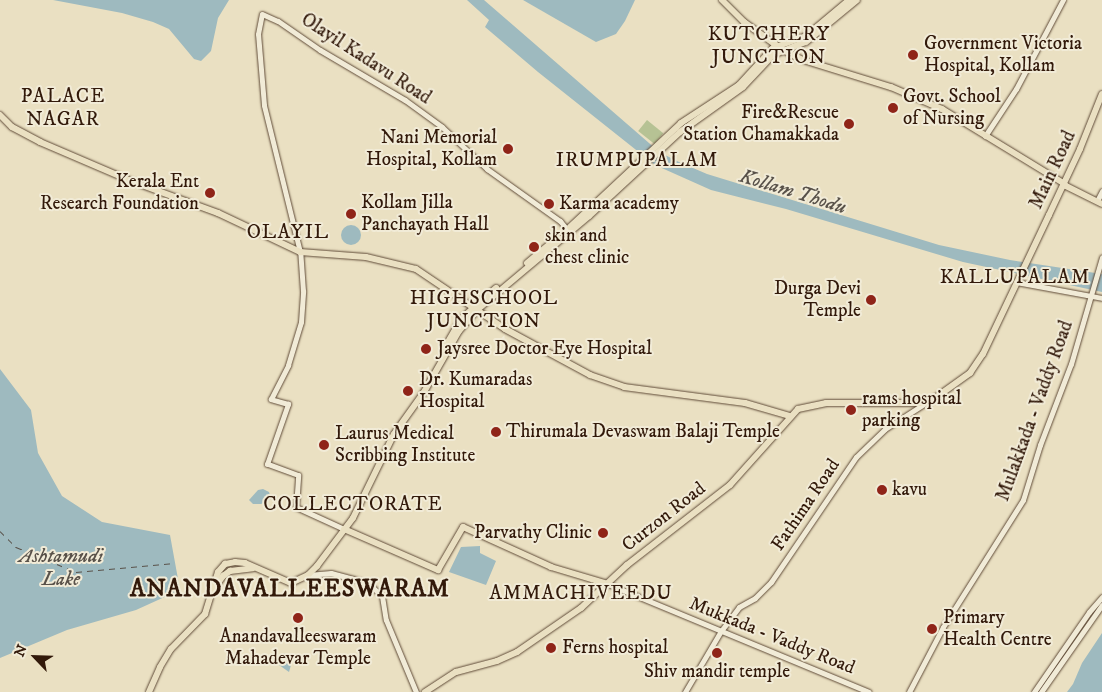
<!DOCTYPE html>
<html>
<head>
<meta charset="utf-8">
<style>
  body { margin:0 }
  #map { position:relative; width:1102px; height:692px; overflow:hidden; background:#eae0c2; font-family:"IM FELL DW Pica",serif }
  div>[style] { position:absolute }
  .green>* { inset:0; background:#b6c294; transform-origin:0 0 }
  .water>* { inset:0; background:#9ebabf }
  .round { border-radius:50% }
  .ferry>* { height:1px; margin-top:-0.5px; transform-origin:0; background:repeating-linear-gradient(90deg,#585149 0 6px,transparent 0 11px) }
  .roads { filter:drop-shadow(0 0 1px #604b38) drop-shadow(0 0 1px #604b38) }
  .minor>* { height:5px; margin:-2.5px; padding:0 2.5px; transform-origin:2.5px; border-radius:2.5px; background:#f1ebd7 }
  .major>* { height:6px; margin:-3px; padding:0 3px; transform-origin:3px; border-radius:3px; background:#eae0c2 }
  .dots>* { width:14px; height:14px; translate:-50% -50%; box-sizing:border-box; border:2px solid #f1ebd7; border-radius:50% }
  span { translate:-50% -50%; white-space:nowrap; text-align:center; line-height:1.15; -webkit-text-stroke:4px #f1ebd7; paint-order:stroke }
  .poi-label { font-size:19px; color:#32190a }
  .left { translate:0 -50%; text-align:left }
  .right { translate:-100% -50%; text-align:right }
  .street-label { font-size:19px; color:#32190a }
  .neighbourhood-label { font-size:20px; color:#32190a; letter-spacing:1px }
  .water-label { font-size:20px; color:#585149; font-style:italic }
  .district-label { font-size:24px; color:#32190a; font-weight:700; letter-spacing:1px }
  .north { position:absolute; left:10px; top:632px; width:50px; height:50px; -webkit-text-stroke:4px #f1ebd7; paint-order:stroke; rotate:294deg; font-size:14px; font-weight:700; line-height:20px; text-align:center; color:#32190a }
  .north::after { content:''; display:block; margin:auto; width:18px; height:22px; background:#32190a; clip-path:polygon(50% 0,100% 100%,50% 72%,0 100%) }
</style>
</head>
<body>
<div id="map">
  <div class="green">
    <i style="left:647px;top:120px;width:21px;height:14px;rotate:39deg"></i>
  </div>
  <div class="water">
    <i style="clip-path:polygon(53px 0,229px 0,218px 18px,211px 51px,201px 61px,194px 59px,169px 29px,153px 22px,122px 13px)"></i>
    <i style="clip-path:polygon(467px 0,484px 0,649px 143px,659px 152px,679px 162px,707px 174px,939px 245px,1010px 260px,1102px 274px,1102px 292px,963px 262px,786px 209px,711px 190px,655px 165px,538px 72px,485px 27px,489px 20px)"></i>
    <i style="clip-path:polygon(523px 0,635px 0,625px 21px,616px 34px,596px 42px)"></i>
    <i class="round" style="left:341px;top:225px;width:20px;height:20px"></i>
    <i style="clip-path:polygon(0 369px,31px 410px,38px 453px,62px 496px,102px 522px,170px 535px,180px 590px,136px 610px,67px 630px,0 658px)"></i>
    <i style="clip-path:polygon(263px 489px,269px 492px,271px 499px,261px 504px,253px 504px,249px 500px,258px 490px)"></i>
    <i style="clip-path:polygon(480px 546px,480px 553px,496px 561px,486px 585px,449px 572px,461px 547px)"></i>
    <i style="clip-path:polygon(1102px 633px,1102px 692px,1067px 692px,1073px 684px,1082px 663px)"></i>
    <i style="clip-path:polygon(284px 653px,293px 658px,289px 672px,279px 665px)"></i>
  </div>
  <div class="ferry">
    <i style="left:0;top:531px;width:23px;rotate:45deg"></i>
    <i style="left:16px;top:547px;width:65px;rotate:22.6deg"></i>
    <i style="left:76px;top:572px;width:99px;rotate:-5.2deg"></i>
  </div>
  <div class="roads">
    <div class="minor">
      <i style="left:985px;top:136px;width:56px;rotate:-56.6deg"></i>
      <i style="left:1016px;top:89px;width:101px;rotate:-62.2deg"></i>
      <i style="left:1097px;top:201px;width:11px;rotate:-63deg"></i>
      <i style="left:1016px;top:282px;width:87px;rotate:10.5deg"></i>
      <i style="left:344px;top:529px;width:53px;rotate:-155.4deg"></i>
      <i style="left:296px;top:507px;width:32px;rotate:-86deg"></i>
      <i style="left:298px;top:475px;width:33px;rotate:-160deg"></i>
      <i style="left:267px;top:464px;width:64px;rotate:-70.7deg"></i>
      <i style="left:288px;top:404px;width:18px;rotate:-164deg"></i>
      <i style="left:271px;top:399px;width:38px;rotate:-63deg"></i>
      <i style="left:288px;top:365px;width:45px;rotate:-73.2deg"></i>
      <i style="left:301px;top:322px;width:31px;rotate:-86deg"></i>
      <i style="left:303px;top:291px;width:39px;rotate:-94deg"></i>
      <i style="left:300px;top:252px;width:151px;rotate:-103.8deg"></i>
      <i style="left:264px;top:105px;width:71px;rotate:-94.8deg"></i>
      <i style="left:258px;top:34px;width:20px;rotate:-79deg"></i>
      <i style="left:262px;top:14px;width:17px;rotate:24deg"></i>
      <i style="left:278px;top:21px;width:51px;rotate:34.6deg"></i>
      <i style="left:320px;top:50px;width:99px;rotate:30.5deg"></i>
      <i style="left:405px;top:100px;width:46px;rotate:36.1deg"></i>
      <i style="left:442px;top:127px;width:62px;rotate:43deg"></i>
      <i style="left:487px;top:169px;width:90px;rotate:35.5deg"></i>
      <i style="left:560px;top:221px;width:16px;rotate:50deg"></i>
      <i style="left:308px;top:575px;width:23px;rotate:-5deg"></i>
      <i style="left:331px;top:573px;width:28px;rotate:15deg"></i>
      <i style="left:358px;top:580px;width:12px;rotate:20deg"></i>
      <i style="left:369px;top:584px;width:18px;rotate:43deg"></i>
      <i style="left:382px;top:596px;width:24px;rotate:81deg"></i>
      <i style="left:386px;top:620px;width:78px;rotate:67.4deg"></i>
      <i style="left:608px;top:584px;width:282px;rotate:22.5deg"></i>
      <i style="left:685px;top:692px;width:71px;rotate:-59.5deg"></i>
      <i style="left:721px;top:631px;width:30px;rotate:-53deg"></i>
      <i style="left:739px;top:607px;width:18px;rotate:-29deg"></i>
      <i style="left:755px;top:598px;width:23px;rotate:-45deg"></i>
      <i style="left:771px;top:582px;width:151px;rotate:-55.8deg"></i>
      <i style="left:856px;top:457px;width:40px;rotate:-44deg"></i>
      <i style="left:885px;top:429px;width:46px;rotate:-32.7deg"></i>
      <i style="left:909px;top:692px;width:73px;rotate:-62.4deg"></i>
      <i style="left:943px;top:627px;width:150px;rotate:-57.8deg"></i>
      <i style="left:1023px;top:500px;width:58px;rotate:-72.8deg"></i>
      <i style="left:1040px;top:445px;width:87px;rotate:-69.1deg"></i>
      <i style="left:1071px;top:364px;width:111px;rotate:-73.8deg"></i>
      <i style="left:1034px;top:692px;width:97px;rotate:-55.5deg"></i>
      <i style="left:1089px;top:612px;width:20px;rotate:-49deg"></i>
      <i style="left:1041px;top:692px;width:106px;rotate:-55deg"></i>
    </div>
    <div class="major">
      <i style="left:722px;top:0;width:31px;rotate:45deg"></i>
      <i style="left:744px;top:22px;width:48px;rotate:35.7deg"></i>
      <i style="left:783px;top:50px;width:22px;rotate:27deg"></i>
      <i style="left:803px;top:60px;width:92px;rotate:17.1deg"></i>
      <i style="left:891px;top:87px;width:56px;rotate:23.3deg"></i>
      <i style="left:942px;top:109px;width:142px;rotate:31.4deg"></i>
      <i style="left:1063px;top:183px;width:4px;rotate:45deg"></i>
      <i style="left:1066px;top:186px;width:40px;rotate:26.6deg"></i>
      <i style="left:0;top:115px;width:17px;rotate:45deg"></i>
      <i style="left:12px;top:127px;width:32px;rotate:28deg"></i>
      <i style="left:40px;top:142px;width:99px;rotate:23.2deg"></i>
      <i style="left:131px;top:181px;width:93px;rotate:20.2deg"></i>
      <i style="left:218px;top:213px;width:91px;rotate:25.4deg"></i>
      <i style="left:300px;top:252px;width:66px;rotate:4.3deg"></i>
      <i style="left:366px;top:257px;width:51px;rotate:13.5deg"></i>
      <i style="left:416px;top:269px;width:107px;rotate:34deg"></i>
      <i style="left:505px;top:329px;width:97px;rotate:28.4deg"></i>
      <i style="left:590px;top:375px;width:36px;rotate:19deg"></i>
      <i style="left:624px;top:387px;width:122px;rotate:7.5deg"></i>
      <i style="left:745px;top:403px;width:47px;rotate:16.1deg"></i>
      <i style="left:570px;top:227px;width:152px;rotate:-43.1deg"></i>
      <i style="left:681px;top:123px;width:69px;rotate:-33.2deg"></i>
      <i style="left:739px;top:85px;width:50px;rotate:-47.4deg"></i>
      <i style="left:773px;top:48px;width:35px;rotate:-20deg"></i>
      <i style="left:806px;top:36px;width:56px;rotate:-39.9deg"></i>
      <i style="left:527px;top:263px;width:40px;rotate:-40deg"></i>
      <i style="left:445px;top:347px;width:32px;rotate:-60deg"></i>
      <i style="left:461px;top:319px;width:47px;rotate:-41.5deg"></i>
      <i style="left:344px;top:529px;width:103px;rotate:23.6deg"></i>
      <i style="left:438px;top:570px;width:50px;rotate:-59.8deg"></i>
      <i style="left:463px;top:527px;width:97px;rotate:24.4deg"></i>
      <i style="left:551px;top:567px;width:59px;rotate:16.6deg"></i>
      <i style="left:215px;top:587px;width:14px;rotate:-54deg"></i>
      <i style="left:223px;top:576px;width:9px;rotate:-36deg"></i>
      <i style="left:230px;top:571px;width:23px;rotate:-7deg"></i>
      <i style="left:149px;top:692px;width:27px;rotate:-66deg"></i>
      <i style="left:160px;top:667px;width:21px;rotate:-59deg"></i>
      <i style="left:171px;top:649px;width:49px;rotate:-45.8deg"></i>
      <i style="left:205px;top:614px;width:44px;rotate:-72.8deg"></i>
      <i style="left:218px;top:572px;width:11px;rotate:-49deg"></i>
      <i style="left:225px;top:564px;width:10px;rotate:-11deg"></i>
      <i style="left:235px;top:562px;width:10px;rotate:6deg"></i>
      <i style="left:245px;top:563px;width:50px;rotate:23.5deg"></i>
      <i style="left:291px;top:583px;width:19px;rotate:-25deg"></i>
      <i style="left:308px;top:575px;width:13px;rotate:-45deg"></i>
      <i style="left:317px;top:566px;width:60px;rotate:-53.1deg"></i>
      <i style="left:353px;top:518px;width:93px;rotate:-64deg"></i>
      <i style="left:394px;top:434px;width:52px;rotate:-54.5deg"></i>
      <i style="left:424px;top:392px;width:70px;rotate:-60.2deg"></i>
      <i style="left:459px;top:331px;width:28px;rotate:-49deg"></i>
      <i style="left:477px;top:310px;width:146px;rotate:-40deg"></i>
      <i style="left:589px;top:216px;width:124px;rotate:-42.7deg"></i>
      <i style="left:680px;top:132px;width:77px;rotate:-35.5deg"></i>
      <i style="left:743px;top:87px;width:44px;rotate:-46.8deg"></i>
      <i style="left:773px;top:55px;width:35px;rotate:-22deg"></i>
      <i style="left:806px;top:42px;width:66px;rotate:-39.5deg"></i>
      <i style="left:425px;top:692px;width:37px;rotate:-33deg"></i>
      <i style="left:456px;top:672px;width:42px;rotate:-15deg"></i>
      <i style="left:497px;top:661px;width:22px;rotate:-24deg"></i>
      <i style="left:517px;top:652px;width:78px;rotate:-34.5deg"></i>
      <i style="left:581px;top:608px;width:63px;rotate:-43.1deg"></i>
      <i style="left:627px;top:565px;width:130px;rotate:-37.8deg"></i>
      <i style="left:730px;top:485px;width:102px;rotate:-48.2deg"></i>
      <i style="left:798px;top:409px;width:29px;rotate:-12deg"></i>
      <i style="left:826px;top:403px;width:102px"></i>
      <i style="left:928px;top:403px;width:52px;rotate:-35.5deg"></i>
      <i style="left:970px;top:373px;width:23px;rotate:-56deg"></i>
      <i style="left:983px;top:354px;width:154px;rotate:-64.6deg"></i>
      <i style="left:1049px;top:215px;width:73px;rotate:-64.8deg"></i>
      <i style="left:1080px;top:149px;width:59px;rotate:-68.2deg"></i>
    </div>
  </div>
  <div class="dots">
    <i style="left:913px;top:55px;background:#8f2418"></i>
    <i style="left:893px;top:108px;background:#8f2418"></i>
    <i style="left:849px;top:124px;background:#8f2418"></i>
    <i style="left:508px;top:149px;background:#8f2418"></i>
    <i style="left:210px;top:193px;background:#8f2418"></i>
    <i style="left:549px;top:204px;background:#8f2418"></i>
    <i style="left:351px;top:214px;background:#8f2418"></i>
    <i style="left:534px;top:247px;background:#8f2418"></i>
    <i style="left:871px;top:300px;background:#8f2418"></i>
    <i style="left:426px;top:349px;background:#8f2418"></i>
    <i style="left:408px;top:391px;background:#8f2418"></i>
    <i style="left:851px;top:410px;background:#8f2418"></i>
    <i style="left:496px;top:432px;background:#8f2418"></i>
    <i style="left:324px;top:445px;background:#8f2418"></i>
    <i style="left:882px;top:490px;background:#8f2418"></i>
    <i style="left:603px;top:533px;background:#8f2418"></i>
    <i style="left:298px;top:618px;background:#8f2418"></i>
    <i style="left:932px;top:629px;background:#8f2418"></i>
    <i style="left:551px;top:648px;background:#8f2418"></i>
    <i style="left:717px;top:653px;background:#8f2418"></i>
  </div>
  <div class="poi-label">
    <span class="left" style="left:924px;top:55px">Government Victoria<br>Hospital, Kollam</span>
    <span class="left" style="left:903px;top:108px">Govt. School<br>of Nursing</span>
    <span class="right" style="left:839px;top:124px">Fire&amp;Rescue<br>Station Chamakkada</span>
    <span class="right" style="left:497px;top:149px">Nani Memorial<br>Hospital, Kollam</span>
    <span class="right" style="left:199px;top:193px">Kerala Ent<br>Research Foundation</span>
    <span class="left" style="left:361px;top:214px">Kollam Jilla<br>Panchayath Hall</span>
    <span class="left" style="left:559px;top:204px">Karma academy</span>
    <span class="left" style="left:545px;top:247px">skin and<br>chest clinic</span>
    <span class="right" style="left:861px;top:300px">Durga Devi<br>Temple</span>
    <span class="left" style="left:437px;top:349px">Jaysree Doctor Eye Hospital</span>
    <span class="left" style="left:419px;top:391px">Dr. Kumaradas<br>Hospital</span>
    <span class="left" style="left:862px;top:410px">rams hospital<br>parking</span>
    <span class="left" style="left:506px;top:432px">Thirumala Devaswam Balaji Temple</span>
    <span class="left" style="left:335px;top:445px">Laurus Medical<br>Scribbing Institute</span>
    <span class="left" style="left:892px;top:490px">kavu</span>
    <span class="right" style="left:592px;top:533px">Parvathy Clinic</span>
    <span class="left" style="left:943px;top:629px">Primary<br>Health Centre</span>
    <span style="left:298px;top:648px">Anandavalleeswaram<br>Mahadevar Temple</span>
    <span class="left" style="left:562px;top:648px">Ferns hospital</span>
    <span style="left:717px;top:672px">Shiv mandir temple</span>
  </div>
  <div class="street-label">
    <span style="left:366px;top:59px;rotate:33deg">Olayil Kadavu Road</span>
    <span style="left:1053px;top:170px;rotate:-65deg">Main Road</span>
    <span style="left:1035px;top:411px;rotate:-70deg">Mulakkada - Vaddy Road</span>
    <span style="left:806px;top:505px;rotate:-56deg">Fathima Road</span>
    <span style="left:664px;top:517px;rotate:-38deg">Curzon Road</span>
    <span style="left:772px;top:636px;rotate:22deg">Mukkada - Vaddy Road</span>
  </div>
  <div class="neighbourhood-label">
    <span style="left:769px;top:46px">KUTCHERY<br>JUNCTION</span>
    <span style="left:63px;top:108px">PALACE<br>NAGAR</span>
    <span style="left:637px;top:160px">IRUMPUPALAM</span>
    <span style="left:288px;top:232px">OLAYIL</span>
    <span style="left:1015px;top:277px">KALLUPALAM</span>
    <span style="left:484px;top:310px">HIGHSCHOOL<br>JUNCTION</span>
    <span style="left:353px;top:504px">COLLECTORATE</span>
    <span style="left:581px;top:593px">AMMACHIVEEDU</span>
  </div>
  <div class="water-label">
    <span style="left:793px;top:192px;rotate:17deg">Kollam Thodu</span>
    <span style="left:61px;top:568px">Ashtamudi<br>Lake</span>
  </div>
  <div class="district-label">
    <span style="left:290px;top:590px">ANANDAVALLEESWARAM</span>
  </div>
  <div class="north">N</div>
</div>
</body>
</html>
